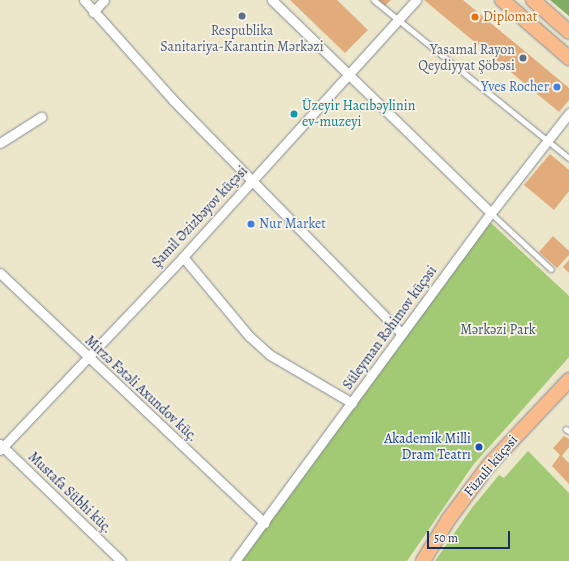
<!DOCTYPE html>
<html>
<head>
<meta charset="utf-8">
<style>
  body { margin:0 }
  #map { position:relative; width:569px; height:561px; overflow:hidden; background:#ece6cb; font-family:Alegreya,serif }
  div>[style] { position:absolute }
  .green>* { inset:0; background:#a2c973 }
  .forest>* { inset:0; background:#81ad65 }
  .building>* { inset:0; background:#e2ab7b }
  .roads { filter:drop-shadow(0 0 1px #848a94) drop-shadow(0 0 1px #848a94) }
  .lane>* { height:4.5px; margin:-2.25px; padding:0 2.25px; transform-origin:2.25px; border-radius:2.25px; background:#fff }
  .street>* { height:9px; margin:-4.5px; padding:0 4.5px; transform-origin:4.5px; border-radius:4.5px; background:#fff }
  .primary>* { height:14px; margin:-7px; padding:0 7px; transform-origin:7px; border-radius:7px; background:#fabb8c }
  .dots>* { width:11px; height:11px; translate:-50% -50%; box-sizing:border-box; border:2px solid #f7f3e8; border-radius:50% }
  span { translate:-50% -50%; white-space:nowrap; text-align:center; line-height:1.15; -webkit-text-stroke:3.5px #f7f3e8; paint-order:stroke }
  .food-label { font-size:14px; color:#c56008 }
  .left { translate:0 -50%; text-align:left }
  .service-label { font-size:14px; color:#4e5e75 }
  .right { translate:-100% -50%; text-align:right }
  .shop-label { font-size:14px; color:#366cbe }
  .culture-label { font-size:14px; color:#0d838f }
  .street-label { font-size:14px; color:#1b2f5e }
  .park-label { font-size:14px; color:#3d5663 }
  .transit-label { font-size:14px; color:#164399 }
  .scale { position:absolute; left:427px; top:531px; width:83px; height:18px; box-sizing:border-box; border:2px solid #1b2f5e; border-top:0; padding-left:5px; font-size:12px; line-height:14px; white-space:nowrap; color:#1b2f5e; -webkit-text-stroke:3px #f7f3e8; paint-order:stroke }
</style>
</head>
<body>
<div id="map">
  <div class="green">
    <i style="clip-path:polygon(490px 222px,569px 296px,569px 357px,473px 465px,407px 561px,241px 561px)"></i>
    <i style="clip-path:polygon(528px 451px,569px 493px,569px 561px,435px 561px,471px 509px,499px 475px,504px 478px)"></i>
  </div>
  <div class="forest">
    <i style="clip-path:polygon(550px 0,569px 0,569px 16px)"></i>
  </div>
  <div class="building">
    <i style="clip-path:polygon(290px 0,337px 0,368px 30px,345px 53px)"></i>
    <i style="clip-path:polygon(378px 0,391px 0,385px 6px)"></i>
    <i style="clip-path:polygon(424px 0,463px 0,569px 88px,569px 100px,559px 112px)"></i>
    <i style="clip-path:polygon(550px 154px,569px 170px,569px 191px,554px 210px,524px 185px)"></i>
    <i style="clip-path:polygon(553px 236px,569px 251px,569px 255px,557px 268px,539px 252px)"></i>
    <i style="clip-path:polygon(569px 260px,569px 273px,563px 267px)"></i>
    <i style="clip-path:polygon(564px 436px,569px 439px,569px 447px,562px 456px,569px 463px,569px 484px,552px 466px,560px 455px,553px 448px)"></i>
  </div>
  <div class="roads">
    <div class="lane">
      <i style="left:374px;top:0;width:251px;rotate:39deg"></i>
      <i style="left:491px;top:213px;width:82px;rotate:43deg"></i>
      <i style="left:566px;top:429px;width:4px;rotate:34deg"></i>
    </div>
    <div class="street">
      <i style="left:84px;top:0;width:134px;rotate:48.3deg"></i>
      <i style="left:173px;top:100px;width:327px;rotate:45.6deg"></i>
      <i style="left:272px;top:0;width:305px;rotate:44.2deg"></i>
      <i style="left:93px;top:12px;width:16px;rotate:-47deg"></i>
      <i style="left:0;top:143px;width:49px;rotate:-32.4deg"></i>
      <i style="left:183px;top:257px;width:103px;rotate:50.1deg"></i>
      <i style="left:249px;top:336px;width:28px;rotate:42deg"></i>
      <i style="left:270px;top:355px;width:95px;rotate:30.3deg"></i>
      <i style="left:0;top:273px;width:364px;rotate:43.4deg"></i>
      <i style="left:0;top:444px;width:168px;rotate:44deg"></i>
      <i style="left:0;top:450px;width:266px;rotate:-46.5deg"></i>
      <i style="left:183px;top:257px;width:347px;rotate:-47.8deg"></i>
      <i style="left:235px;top:561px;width:432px;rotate:-53.7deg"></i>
      <i style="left:491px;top:213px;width:127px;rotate:-52deg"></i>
    </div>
    <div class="primary">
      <i style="left:502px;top:0;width:89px;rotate:40.9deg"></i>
      <i style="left:533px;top:0;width:48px;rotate:41.6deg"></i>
      <i style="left:423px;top:561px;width:48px;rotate:-58.6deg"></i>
      <i style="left:448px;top:520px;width:69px;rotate:-53.3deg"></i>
      <i style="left:489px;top:465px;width:117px;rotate:-46.7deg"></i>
    </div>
  </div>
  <div class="dots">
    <i style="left:242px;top:16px;background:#5c6f8a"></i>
    <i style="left:475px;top:17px;background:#e8710a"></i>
    <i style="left:523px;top:58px;background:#5c6f8a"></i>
    <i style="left:557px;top:87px;background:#3f7fe0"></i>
    <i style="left:294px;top:114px;background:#0f9aa8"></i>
    <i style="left:251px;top:224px;background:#3f7fe0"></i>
    <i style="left:479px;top:447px;background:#1a4fb4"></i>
  </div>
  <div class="food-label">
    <span class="left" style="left:483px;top:17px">Diplomat</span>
  </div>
  <div class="service-label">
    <span style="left:242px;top:39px">Respublika<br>Sanitariya-Karantin Mərkəzi</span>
    <span class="right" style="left:515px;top:58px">Yasamal Rayon<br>Qeydiyyat Şöbəsi</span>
  </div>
  <div class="shop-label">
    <span class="right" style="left:549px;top:87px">Yves Rocher</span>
    <span class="left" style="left:259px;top:224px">Nur Market</span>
  </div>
  <div class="culture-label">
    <span class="left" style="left:302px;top:114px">Üzeyir Hacıbəylinin<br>ev-muzeyi</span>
  </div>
  <div class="street-label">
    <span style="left:200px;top:217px;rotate:-47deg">Şamil Əzizbəyov küçəsi</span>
    <span style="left:390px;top:328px;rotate:-54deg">Süleyman Rəhimov küçəsi</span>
    <span style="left:141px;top:389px;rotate:43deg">Mirzə Fətəli Axundov küç.</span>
    <span style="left:491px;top:466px;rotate:-50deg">Füzuli küçəsi</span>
    <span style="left:70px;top:493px;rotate:44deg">Mustafa Sübhi küç.</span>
  </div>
  <div class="park-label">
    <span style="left:498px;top:330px">Mərkəzi Park</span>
  </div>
  <div class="transit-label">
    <span class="right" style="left:471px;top:447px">Akademik Milli<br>Dram Teatrı</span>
  </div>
  <div class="scale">50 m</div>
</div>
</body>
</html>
